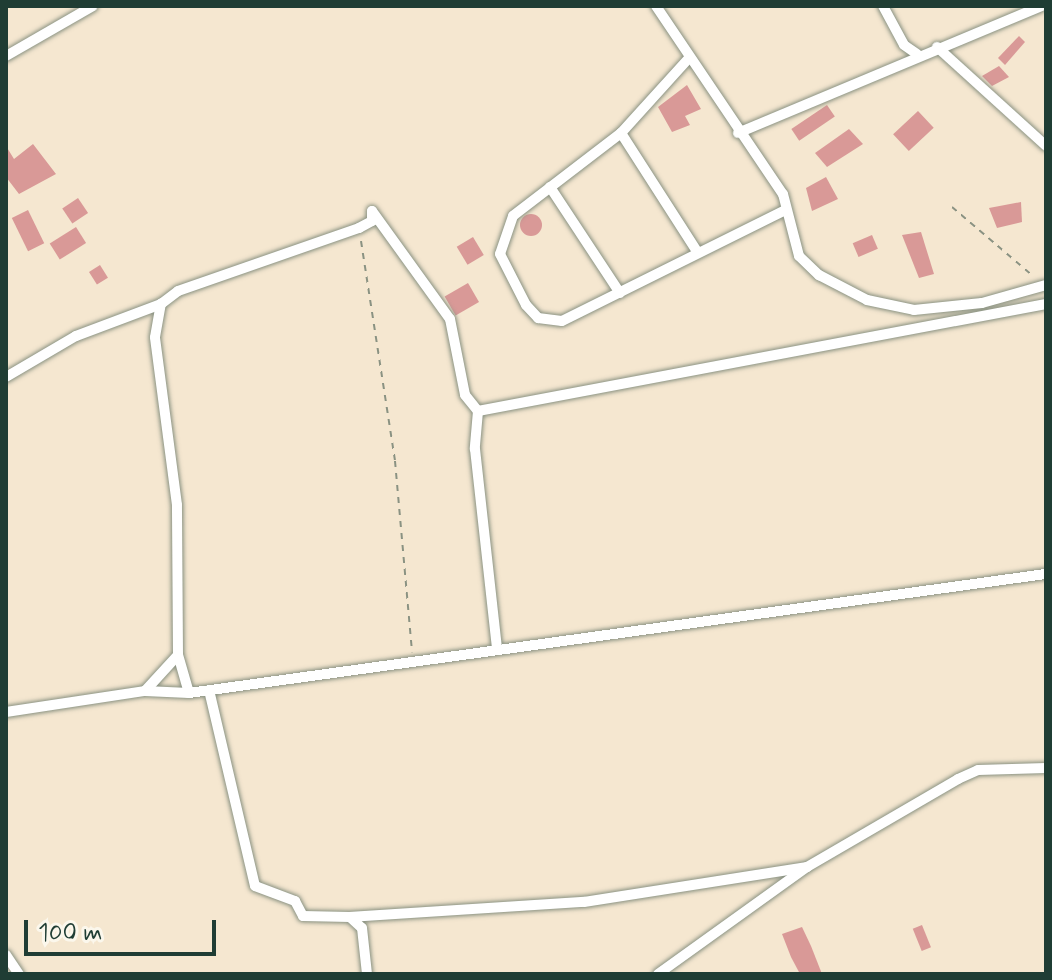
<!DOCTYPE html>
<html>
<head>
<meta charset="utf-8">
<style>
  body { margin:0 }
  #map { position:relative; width:1052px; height:980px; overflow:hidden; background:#f5e7d0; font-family:Mynerve,sans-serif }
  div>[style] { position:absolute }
  .building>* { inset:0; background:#d99997; transform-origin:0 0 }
  .round { border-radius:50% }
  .path>* { height:2px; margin-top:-1px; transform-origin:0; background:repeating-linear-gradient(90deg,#8a9282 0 6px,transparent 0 12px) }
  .roads { filter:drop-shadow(0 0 2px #8a9282) drop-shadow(0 0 2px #8a9282) }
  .street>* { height:10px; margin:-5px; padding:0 5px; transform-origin:5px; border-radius:5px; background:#fff }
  span { translate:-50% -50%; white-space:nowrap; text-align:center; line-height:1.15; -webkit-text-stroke:7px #fbf7ec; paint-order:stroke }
  .frame { position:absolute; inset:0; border:8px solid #1f3d34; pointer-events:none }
  .scale { position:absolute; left:24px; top:920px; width:192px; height:36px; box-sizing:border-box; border:4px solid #1f3d34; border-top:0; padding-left:10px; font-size:24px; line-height:28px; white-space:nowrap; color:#1f3d34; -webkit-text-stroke:6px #fbf7ec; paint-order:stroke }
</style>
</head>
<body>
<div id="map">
  <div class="building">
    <i style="clip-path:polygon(1019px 36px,1025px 42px,1005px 65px,998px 58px)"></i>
    <i style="clip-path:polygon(999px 66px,1009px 77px,992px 86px,982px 76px)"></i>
    <i style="clip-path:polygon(687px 85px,701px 109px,685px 116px,690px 125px,672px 132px,658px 107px)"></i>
    <i style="left:827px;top:105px;width:14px;height:43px;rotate:56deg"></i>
    <i style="left:918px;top:111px;width:23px;height:34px;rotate:47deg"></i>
    <i style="clip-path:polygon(849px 129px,863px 144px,827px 167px,815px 153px)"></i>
    <i style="clip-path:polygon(33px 144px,56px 174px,19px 194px,6px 177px,6px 146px,14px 159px)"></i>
    <i style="clip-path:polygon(826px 177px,838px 199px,812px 211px,806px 188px)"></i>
    <i style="left:78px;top:198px;width:18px;height:19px;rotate:56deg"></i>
    <i style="clip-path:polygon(1021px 202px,1022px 222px,997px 228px,989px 208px)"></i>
    <i style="left:28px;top:210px;width:37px;height:18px;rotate:64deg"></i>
    <i class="round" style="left:520px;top:214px;width:22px;height:22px"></i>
    <i style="left:76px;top:227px;width:19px;height:31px;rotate:58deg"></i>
    <i style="clip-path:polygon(921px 232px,934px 274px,919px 278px,902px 235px)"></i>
    <i style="left:872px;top:235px;width:15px;height:21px;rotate:67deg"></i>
    <i style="left:473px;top:237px;width:21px;height:19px;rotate:59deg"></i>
    <i style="left:100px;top:265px;width:15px;height:13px;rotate:58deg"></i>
    <i style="left:468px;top:283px;width:22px;height:27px;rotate:60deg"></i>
    <i style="left:922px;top:925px;width:24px;height:10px;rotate:68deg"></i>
    <i style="clip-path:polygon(802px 927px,811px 946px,822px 974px,800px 974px,791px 957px,782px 934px)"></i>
  </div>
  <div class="path">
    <i style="left:952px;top:207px;width:106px;rotate:40.4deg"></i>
    <i style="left:361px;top:241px;width:223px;rotate:81.2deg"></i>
    <i style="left:395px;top:461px;width:192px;rotate:84.9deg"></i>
  </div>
  <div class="roads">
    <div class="street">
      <i style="left:656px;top:6px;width:227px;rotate:56deg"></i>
      <i style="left:783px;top:194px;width:64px;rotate:75.5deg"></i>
      <i style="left:799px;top:256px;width:28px;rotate:44deg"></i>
      <i style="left:819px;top:275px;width:54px;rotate:27.5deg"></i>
      <i style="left:867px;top:300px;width:48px;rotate:12deg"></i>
      <i style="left:914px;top:310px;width:68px;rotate:-5.9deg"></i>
      <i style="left:982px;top:303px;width:66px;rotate:-15.7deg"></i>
      <i style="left:883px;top:6px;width:44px;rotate:61.7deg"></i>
      <i style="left:904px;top:45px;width:16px;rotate:35deg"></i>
      <i style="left:937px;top:47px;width:147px;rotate:42.2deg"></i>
      <i style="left:6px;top:56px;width:100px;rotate:-29.9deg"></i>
      <i style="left:689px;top:58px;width:101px;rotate:132.2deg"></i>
      <i style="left:621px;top:133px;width:136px;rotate:142.5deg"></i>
      <i style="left:513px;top:216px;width:40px;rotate:108.9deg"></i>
      <i style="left:500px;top:254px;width:57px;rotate:63deg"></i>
      <i style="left:526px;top:305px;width:18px;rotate:47deg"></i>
      <i style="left:538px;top:318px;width:24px;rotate:7deg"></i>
      <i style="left:562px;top:321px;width:250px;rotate:-26.4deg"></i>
      <i style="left:621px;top:133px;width:139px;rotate:57.3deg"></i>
      <i style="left:738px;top:133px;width:329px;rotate:-22.7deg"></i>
      <i style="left:550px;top:187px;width:127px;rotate:56.6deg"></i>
      <i style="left:6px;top:377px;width:81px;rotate:-30.4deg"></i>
      <i style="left:76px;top:336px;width:91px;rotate:-20.6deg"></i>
      <i style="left:478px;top:411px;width:38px;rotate:95deg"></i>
      <i style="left:475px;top:449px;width:200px;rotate:83.7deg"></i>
      <i style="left:209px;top:690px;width:201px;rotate:76.8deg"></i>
      <i style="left:255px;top:886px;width:43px;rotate:20.6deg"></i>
      <i style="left:295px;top:901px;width:17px;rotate:62deg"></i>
      <i style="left:303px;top:916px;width:47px;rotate:1.2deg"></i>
      <i style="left:350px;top:917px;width:16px;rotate:43deg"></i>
      <i style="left:362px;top:928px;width:46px;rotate:83.8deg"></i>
      <i style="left:145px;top:691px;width:49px;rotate:-47.5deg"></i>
      <i style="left:189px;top:693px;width:40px;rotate:-106deg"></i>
      <i style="left:178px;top:655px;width:150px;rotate:-90.4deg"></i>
      <i style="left:177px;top:505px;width:169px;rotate:-97.5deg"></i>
      <i style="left:155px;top:337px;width:34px;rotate:-80deg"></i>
      <i style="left:161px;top:304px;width:21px;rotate:-37deg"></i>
      <i style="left:178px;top:291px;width:192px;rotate:-19.2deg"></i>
      <i style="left:359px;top:228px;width:15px;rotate:-28deg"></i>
      <i style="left:372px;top:221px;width:10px;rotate:-90deg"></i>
      <i style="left:372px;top:211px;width:133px;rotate:54.2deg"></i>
      <i style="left:450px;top:319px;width:77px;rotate:78.8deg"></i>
      <i style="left:465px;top:395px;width:21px;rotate:51deg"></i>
      <i style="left:478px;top:411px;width:578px;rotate:-10.67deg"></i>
      <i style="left:6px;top:712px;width:141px;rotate:-8.6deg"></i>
      <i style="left:145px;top:691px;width:44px;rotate:2.6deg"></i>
      <i style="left:189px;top:693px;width:865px;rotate:-7.91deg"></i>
      <i style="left:350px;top:917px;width:234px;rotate:-3.7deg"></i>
      <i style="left:584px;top:902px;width:226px;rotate:-8.9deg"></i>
      <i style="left:6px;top:955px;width:23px;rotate:56deg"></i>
      <i style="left:658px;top:974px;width:183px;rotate:-35.7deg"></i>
      <i style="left:807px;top:867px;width:175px;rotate:-30.2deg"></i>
      <i style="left:958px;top:779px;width:22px;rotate:-24deg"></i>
      <i style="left:978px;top:770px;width:68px;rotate:-1.7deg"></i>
    </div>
  </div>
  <div class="frame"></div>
  <div class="scale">100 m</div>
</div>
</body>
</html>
